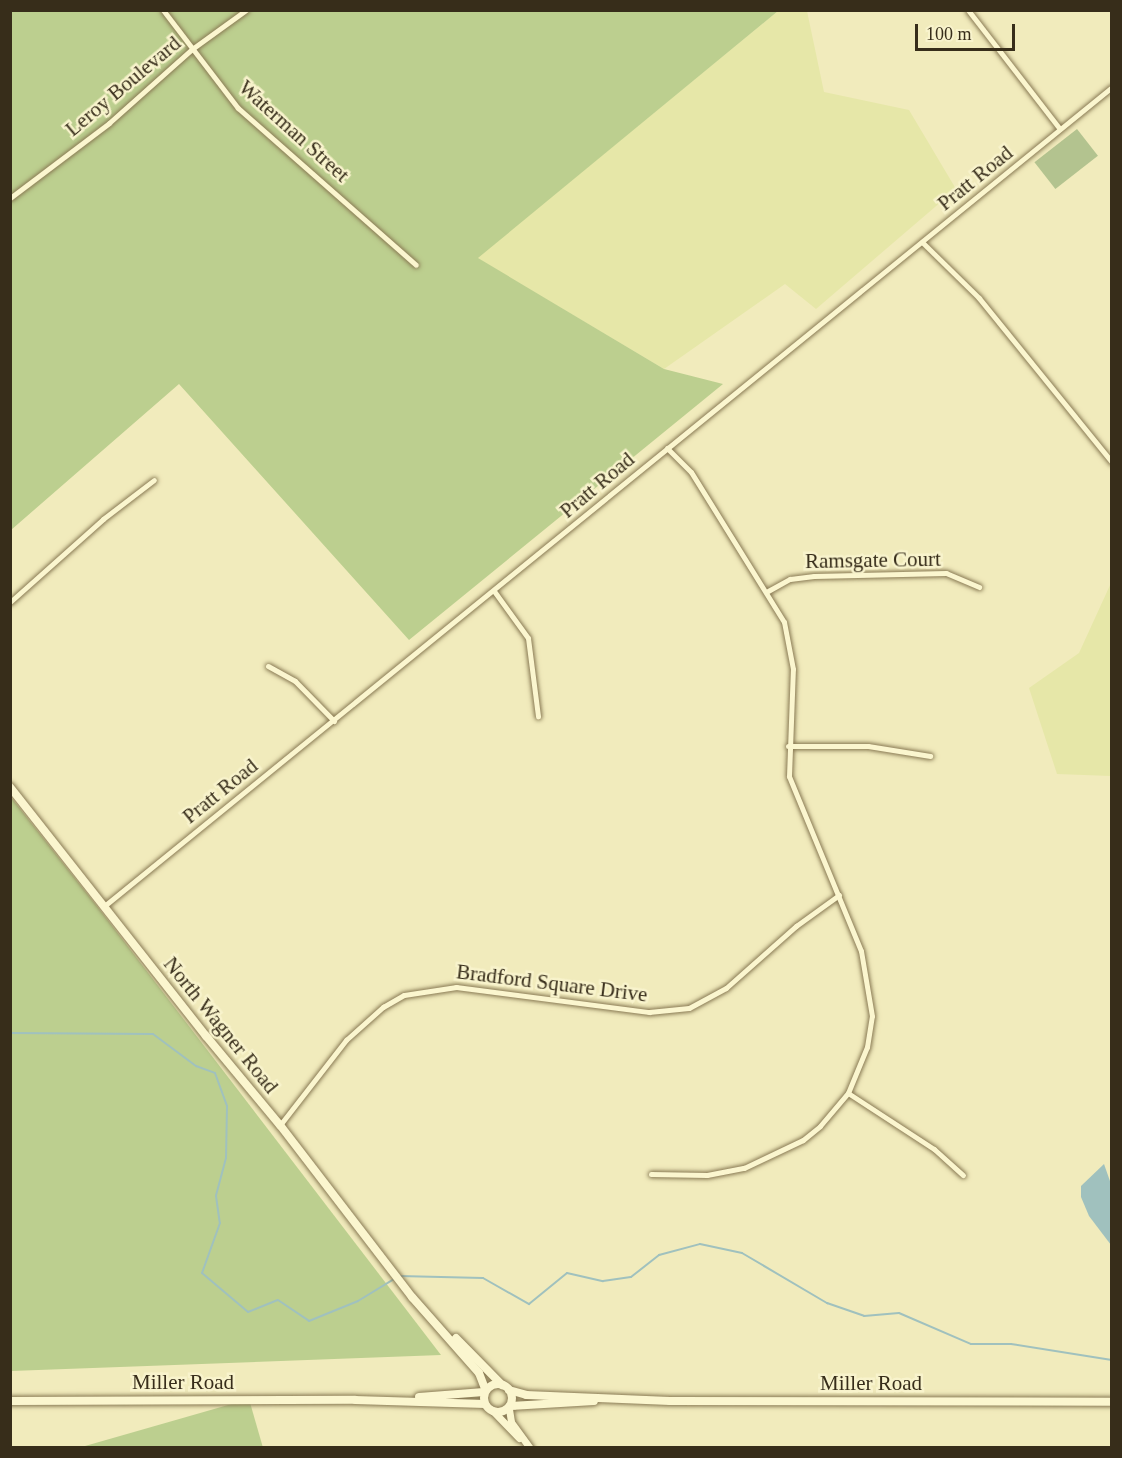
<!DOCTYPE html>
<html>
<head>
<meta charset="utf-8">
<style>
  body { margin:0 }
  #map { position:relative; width:1122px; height:1458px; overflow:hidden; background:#f1ebbc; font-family:"Times New Roman",serif }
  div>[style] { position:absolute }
  .farmland>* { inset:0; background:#e6e7a8 }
  .green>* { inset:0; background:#bccf8f; transform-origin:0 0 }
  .cemetery>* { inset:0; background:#b3c38f; transform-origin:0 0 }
  .water>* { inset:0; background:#a0c1be }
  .stream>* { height:2px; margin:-1px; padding:0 1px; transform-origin:1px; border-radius:1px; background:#a0c1be }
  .roads { filter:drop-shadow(0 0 2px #897a54) drop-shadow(0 0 2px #897a54) }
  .minor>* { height:5px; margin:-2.5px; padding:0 2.5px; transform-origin:2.5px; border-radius:2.5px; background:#fbf6cf }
  .tertiary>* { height:7px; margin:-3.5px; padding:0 3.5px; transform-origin:3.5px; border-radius:3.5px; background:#fbf6cf }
  .secondary>* { height:8px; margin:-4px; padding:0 4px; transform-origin:4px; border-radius:4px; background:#fbf6cf }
  .secondary>.ring { margin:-4px; padding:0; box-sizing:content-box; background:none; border:8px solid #fbf6cf; border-radius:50% }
  span { translate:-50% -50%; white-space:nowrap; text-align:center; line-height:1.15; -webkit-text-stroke:5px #f8f3cc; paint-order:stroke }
  .street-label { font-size:21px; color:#372d1a }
  .frame { position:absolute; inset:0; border:12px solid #372d1a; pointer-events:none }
  .scale { position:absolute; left:915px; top:24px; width:100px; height:27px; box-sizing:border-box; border:3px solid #372d1a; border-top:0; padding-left:8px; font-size:18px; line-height:21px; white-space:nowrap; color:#372d1a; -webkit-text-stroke:4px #f8f3cc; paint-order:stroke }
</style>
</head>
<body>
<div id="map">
  <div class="farmland">
    <i style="clip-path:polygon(778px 11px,807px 11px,824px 92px,909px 110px,956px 189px,816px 309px,785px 284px,664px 369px,477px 258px)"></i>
    <i style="clip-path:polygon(1111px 583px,1111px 776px,1057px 774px,1029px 688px,1079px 653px)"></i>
  </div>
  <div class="green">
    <i style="clip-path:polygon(11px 11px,778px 11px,478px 258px,664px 369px,723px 384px,409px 640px,179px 384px,11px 530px)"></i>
    <i style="clip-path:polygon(10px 796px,100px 910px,441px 1355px,11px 1371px)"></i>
    <i style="left:249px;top:1399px;width:50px;height:232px;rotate:74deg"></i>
  </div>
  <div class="cemetery">
    <i style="left:1077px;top:129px;width:34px;height:54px;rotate:52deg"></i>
  </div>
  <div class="water">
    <i style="clip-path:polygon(1104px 1164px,1111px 1184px,1111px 1245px,1089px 1216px,1081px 1197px,1081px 1186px)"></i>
  </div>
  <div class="stream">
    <i style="left:10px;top:1033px;width:143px;rotate:0.4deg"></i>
    <i style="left:153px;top:1034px;width:54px;rotate:36.7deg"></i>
    <i style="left:196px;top:1066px;width:20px;rotate:20deg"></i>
    <i style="left:215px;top:1073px;width:35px;rotate:70deg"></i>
    <i style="left:227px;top:1106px;width:52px;rotate:91.1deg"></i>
    <i style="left:226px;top:1158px;width:39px;rotate:105deg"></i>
    <i style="left:216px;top:1196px;width:27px;rotate:82deg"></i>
    <i style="left:220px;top:1223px;width:53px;rotate:109.8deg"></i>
    <i style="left:202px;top:1273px;width:60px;rotate:40.3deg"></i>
    <i style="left:248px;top:1312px;width:32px;rotate:-22deg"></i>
    <i style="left:278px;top:1300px;width:37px;rotate:34deg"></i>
    <i style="left:309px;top:1321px;width:53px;rotate:-22.2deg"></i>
    <i style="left:358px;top:1301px;width:42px;rotate:-31.4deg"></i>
    <i style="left:1112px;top:1056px;width:1px;rotate:90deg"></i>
    <i style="left:399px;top:1276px;width:84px;rotate:1.4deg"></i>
    <i style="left:483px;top:1278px;width:53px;rotate:29.5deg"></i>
    <i style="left:529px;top:1304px;width:49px;rotate:-39.2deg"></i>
    <i style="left:567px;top:1273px;width:37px;rotate:13deg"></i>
    <i style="left:603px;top:1281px;width:28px;rotate:-8deg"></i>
    <i style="left:631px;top:1277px;width:36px;rotate:-38deg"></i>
    <i style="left:659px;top:1255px;width:42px;rotate:-15deg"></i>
    <i style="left:700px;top:1244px;width:43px;rotate:12.1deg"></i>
    <i style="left:742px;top:1253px;width:99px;rotate:30.5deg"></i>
    <i style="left:827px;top:1303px;width:39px;rotate:19deg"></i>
    <i style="left:864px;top:1316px;width:35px;rotate:-5deg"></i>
    <i style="left:899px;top:1313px;width:78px;rotate:23.3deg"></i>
    <i style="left:971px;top:1344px;width:40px"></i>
    <i style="left:1011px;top:1344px;width:102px;rotate:9deg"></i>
  </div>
  <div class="roads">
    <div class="minor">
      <i style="left:163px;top:10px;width:123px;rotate:52.6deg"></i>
      <i style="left:238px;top:108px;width:237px;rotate:41.4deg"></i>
      <i style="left:968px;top:10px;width:150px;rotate:52.3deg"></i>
      <i style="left:10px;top:198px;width:124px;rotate:-37.1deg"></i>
      <i style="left:109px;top:123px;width:111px;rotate:-41.7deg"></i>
      <i style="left:192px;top:49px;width:67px;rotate:-35.8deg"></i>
      <i style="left:922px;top:242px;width:80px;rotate:44.5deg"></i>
      <i style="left:979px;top:298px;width:211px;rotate:51deg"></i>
      <i style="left:494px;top:591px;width:58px;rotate:54.1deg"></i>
      <i style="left:528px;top:638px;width:79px;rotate:82.7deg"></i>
      <i style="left:768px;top:591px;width:25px;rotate:-29deg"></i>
      <i style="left:790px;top:579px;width:24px;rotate:-7deg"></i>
      <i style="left:814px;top:576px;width:132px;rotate:-1.3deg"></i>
      <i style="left:946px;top:573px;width:36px;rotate:23deg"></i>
      <i style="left:10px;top:602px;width:125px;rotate:-41.7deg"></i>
      <i style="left:103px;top:519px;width:64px;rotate:-37.4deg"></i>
      <i style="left:268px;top:666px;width:31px;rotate:29deg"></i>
      <i style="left:295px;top:681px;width:56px;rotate:45.7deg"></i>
      <i style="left:788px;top:746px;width:80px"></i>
      <i style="left:868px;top:746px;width:63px;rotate:9.2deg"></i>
      <i style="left:103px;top:907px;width:1300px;rotate:-39.1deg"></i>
      <i style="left:848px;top:1093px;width:103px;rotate:33.1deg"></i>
      <i style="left:934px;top:1149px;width:39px;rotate:42deg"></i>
      <i style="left:280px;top:1125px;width:108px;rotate:-52.2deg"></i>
      <i style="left:346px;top:1040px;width:50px;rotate:-41.7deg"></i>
      <i style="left:383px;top:1007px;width:24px;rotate:-30deg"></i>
      <i style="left:404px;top:995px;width:53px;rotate:-8.7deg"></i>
      <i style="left:456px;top:987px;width:195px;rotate:7.4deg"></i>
      <i style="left:649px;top:1012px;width:40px;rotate:-5.7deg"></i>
      <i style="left:689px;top:1008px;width:42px;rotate:-28.4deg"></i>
      <i style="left:726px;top:988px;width:94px;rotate:-41.5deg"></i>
      <i style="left:796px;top:926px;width:53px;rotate:-35.8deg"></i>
      <i style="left:651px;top:1174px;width:56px;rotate:1deg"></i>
      <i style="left:707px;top:1175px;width:38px;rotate:-11deg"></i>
      <i style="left:744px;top:1168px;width:65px;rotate:-25.4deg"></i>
      <i style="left:803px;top:1140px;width:22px;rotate:-39deg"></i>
      <i style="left:820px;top:1126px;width:43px;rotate:-49.7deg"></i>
      <i style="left:848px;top:1093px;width:50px;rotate:-67.6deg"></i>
      <i style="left:867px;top:1047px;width:31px;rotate:-81deg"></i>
      <i style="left:872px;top:1016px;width:66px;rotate:-99.6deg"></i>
      <i style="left:861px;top:951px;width:189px;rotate:-112.4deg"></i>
      <i style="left:789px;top:776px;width:107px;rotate:-87.9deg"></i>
      <i style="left:793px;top:669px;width:48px;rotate:-100.8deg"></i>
      <i style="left:784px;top:622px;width:176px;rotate:-121.8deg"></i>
      <i style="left:691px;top:472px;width:34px;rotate:-135deg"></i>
    </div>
    <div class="tertiary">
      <i style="left:509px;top:1409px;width:13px;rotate:81deg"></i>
      <i style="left:511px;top:1422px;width:32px;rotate:54deg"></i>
      <i style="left:492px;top:1410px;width:39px;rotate:46deg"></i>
    </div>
    <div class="secondary">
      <i style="left:10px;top:787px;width:317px;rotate:51.8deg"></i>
      <i style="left:206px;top:1036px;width:116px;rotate:50.3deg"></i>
      <i style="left:280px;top:1125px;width:217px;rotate:52.5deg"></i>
      <i style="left:412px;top:1297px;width:101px;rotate:48.6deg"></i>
      <i style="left:479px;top:1373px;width:17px;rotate:69deg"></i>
      <i style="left:456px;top:1338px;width:66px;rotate:45.6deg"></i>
      <i class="ring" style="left:484px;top:1384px;width:20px;height:20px"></i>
      <i style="left:509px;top:1390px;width:18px;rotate:16deg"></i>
      <i style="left:526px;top:1395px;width:144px;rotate:2.4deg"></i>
      <i style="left:670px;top:1401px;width:442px;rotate:0.1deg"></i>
      <i style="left:419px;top:1397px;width:65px;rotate:-4.4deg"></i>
      <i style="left:10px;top:1401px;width:345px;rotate:-0.2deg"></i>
      <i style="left:355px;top:1400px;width:130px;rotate:1.8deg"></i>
      <i style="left:511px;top:1406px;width:83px;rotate:-3.4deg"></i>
    </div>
  </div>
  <div class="street-label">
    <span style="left:123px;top:86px;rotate:-40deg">Leroy Boulevard</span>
    <span style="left:294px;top:131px;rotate:42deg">Waterman Street</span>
    <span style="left:975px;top:178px;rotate:-39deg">Pratt Road</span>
    <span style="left:597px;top:485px;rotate:-40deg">Pratt Road</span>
    <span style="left:873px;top:560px;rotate:-1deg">Ramsgate Court</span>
    <span style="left:220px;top:791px;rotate:-39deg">Pratt Road</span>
    <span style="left:552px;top:983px;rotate:7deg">Bradford Square Drive</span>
    <span style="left:221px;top:1025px;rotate:51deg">North Wagner Road</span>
    <span style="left:183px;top:1382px">Miller Road</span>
    <span style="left:871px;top:1383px">Miller Road</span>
  </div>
  <div class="frame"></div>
  <div class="scale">100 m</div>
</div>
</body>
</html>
